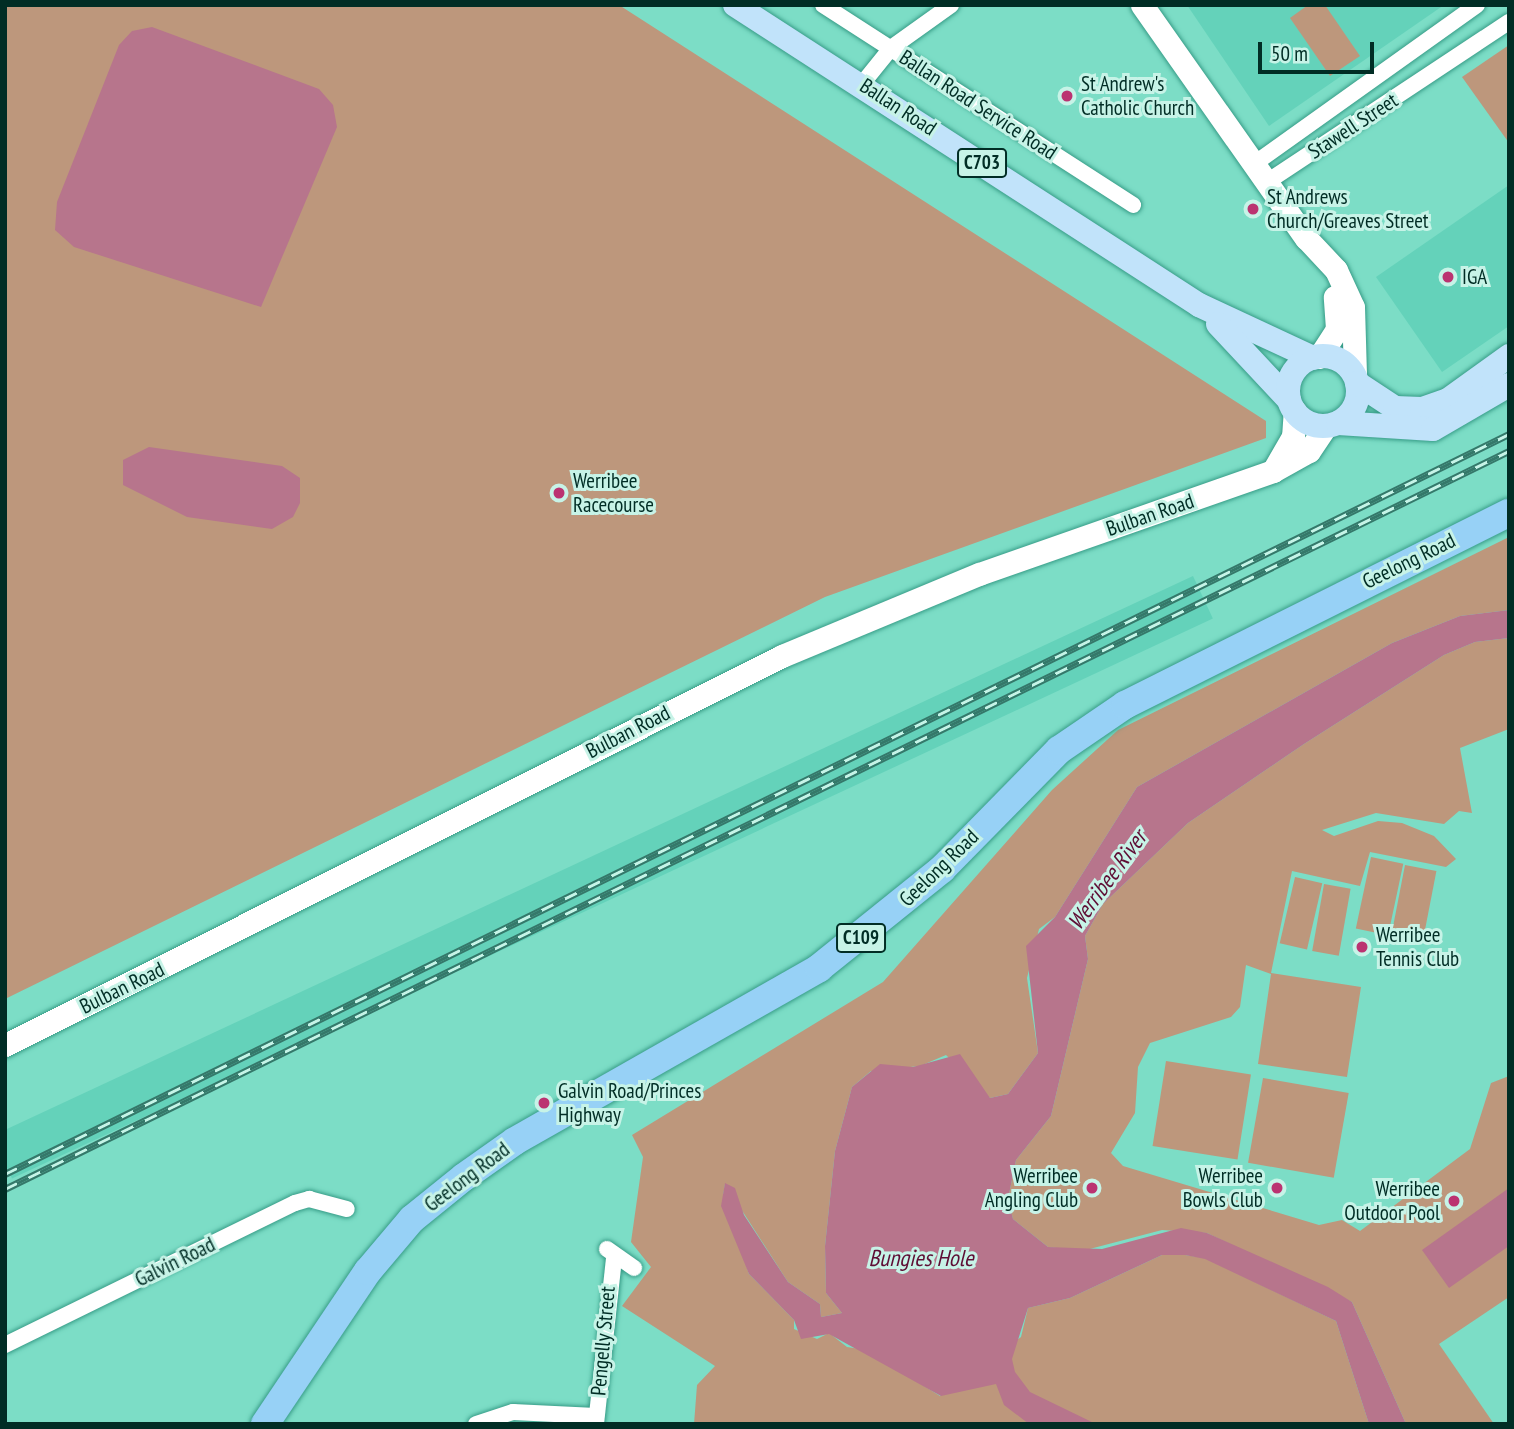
<!DOCTYPE html>
<html>
<head>
<meta charset="utf-8">
<style>
  body { margin:0 }
  #map { position:relative; width:1514px; height:1429px; overflow:hidden; background:#7cddc6; font-family:"PT Sans Narrow",sans-serif }
  div>[style] { position:absolute }
  .built>* { inset:0; background:#64d2ba; transform-origin:0 0 }
  .green>* { inset:0; background:#bd977c; transform-origin:0 0 }
  .water>* { inset:0; background:#b7758c }
  .roads { filter:drop-shadow(0 0 2px #379c87) drop-shadow(0 0 2px #379c87) }
  .street>* { height:16px; margin:-8px; padding:0 8px; transform-origin:8px; border-radius:8px; background:#fff }
  .secondary>* { height:23px; margin:-11.5px; padding:0 11.5px; transform-origin:11.5px; border-radius:11.5px; background:#fff }
  .primary>* { height:24px; margin:-12px; padding:0 12px; transform-origin:12px; border-radius:12px; background:#c1e3fa }
  .primary>.ring { margin:-12px; padding:0; box-sizing:content-box; background:none; border:24px solid #c1e3fa; border-radius:50% }
  .highway>* { height:28px; margin:-14px; padding:0 14px; transform-origin:14px; border-radius:14px; background:#97d1f6 }
  .rail>* { height:7px; margin-top:-3.5px; transform-origin:0; background:repeating-linear-gradient(90deg,#c7f3e7 0 13px,#35786a 0 26px); box-sizing:border-box; border-block:2px solid #35786a }
  .dots>* { width:19px; height:19px; translate:-50% -50%; box-sizing:border-box; border:4px solid #c7f3e7; border-radius:50% }
  span { translate:-50% -50%; white-space:nowrap; text-align:center; line-height:1.15; -webkit-text-stroke:6px #c7f3e7; paint-order:stroke }
  .shield-label span { padding:2px 5px; background:#c7f3e7; border:2px solid; border-radius:5px; -webkit-text-stroke-width:0 }
  .shield-label { font-size:19px; color:#012d25; font-weight:700 }
  .poi-label { font-size:21px; color:#012d25 }
  .left { translate:0 -50%; text-align:left }
  .right { translate:-100% -50%; text-align:right }
  .street-label { font-size:21px; color:#012d25 }
  .water-label { font-size:23px; color:#5f0e35; font-style:italic }
  .frame { position:absolute; inset:0; border:7px solid #012d25; pointer-events:none }
  .scale { position:absolute; left:1258px; top:42px; width:116px; height:32px; box-sizing:border-box; border:4px solid #012d25; border-top:0; padding-left:9px; font-size:21px; line-height:24px; white-space:nowrap; color:#012d25; -webkit-text-stroke:5px #c7f3e7; paint-order:stroke }
</style>
</head>
<body>
<div id="map">
  <div class="built">
    <i style="clip-path:polygon(1187px 5px,1444px 5px,1269px 126px)"></i>
    <i style="clip-path:polygon(1509px 185px,1509px 326px,1442px 372px,1376px 277px)"></i>
    <i style="left:1193px;top:576px;width:47px;height:1325px;rotate:65deg"></i>
  </div>
  <div class="green">
    <i style="clip-path:polygon(5px 5px,619px 5px,1266px 421px,1266px 438px,825px 597px,5px 999px)"></i>
    <i style="clip-path:polygon(1308px 5px,1325px 5px,1360px 56px,1330px 76px,1290px 18px)"></i>
    <i style="clip-path:polygon(1509px 45px,1509px 143px,1462px 77px)"></i>
    <i style="clip-path:polygon(1509px 537px,1509px 610px,1460px 616px,1392px 643px,1137px 787px,1055px 917px,1039px 929px,1027px 978px,1038px 1053px,1008px 1094px,990px 1098px,946px 1055px,920px 1066px,871px 1071px,852px 1087px,835px 1151px,825px 1246px,826px 1293px,842px 1313px,821px 1317px,820px 1304px,788px 1282px,725px 1184px,723px 1196px,749px 1274px,794px 1320px,794px 1329px,817px 1339px,829px 1333px,847px 1347px,866px 1350px,940px 1396px,1021px 1337px,1028px 1308px,1070px 1298px,1162px 1255px,1185px 1255px,1205px 1258px,1336px 1321px,1369px 1424px,694px 1424px,697px 1385px,715px 1366px,622px 1306px,651px 1267px,631px 1242px,643px 1157px,632px 1135px,883px 982px,1052px 790px,1118px 730px)"></i>
    <i style="clip-path:polygon(1509px 638px,1509px 729px,1460px 748px,1472px 813px,1459px 811px,1444px 824px,1376px 813px,1322px 830px,1334px 836px,1378px 821px,1402px 823px,1434px 836px,1456px 859px,1446px 867px,1370px 852px,1360px 886px,1292px 871px,1271px 973px,1361px 987px,1347px 1077px,1258px 1064px,1271px 974px,1246px 965px,1240px 1007px,1231px 1017px,1150px 1043px,1138px 1067px,1135px 1113px,1111px 1153px,1123px 1166px,1319px 1225px,1342px 1220px,1360px 1231px,1470px 1149px,1491px 1083px,1509px 1076px,1509px 1297px,1439px 1344px,1494px 1424px,1406px 1424px,1352px 1302px,1207px 1233px,1162px 1230px,1082px 1251px,1048px 1247px,1013px 1219px,1008px 1199px,1016px 1160px,1051px 1116px,1088px 959px,1085px 936px,1103px 904px,1188px 823px,1304px 744px,1444px 655px,1475px 642px)"></i>
    <i style="left:1371px;top:857px;width:33px;height:73px;rotate:12deg"></i>
    <i style="left:1405px;top:865px;width:32px;height:72px;rotate:11deg"></i>
    <i style="left:1295px;top:877px;width:28px;height:68px;rotate:13deg"></i>
    <i style="left:1324px;top:884px;width:27px;height:68px;rotate:10deg"></i>
    <i style="left:1166px;top:1061px;width:86px;height:86px;rotate:9deg"></i>
    <i style="left:1263px;top:1078px;width:87px;height:86px;rotate:10deg"></i>
  </div>
  <div class="water">
    <i style="clip-path:polygon(152px 27px,319px 89px,333px 105px,337px 127px,261px 307px,74px 247px,55px 230px,57px 202px,119px 45px,132px 31px)"></i>
    <i style="clip-path:polygon(149px 447px,282px 466px,300px 478px,300px 503px,293px 517px,272px 529px,187px 517px,123px 485px,123px 460px)"></i>
    <i style="clip-path:polygon(1509px 610px,1509px 638px,1475px 642px,1444px 655px,1304px 744px,1188px 823px,1103px 904px,1085px 936px,1088px 959px,1051px 1116px,1016px 1160px,1008px 1199px,1013px 1219px,1048px 1247px,1102px 1249px,1181px 1228px,1207px 1233px,1328px 1287px,1352px 1302px,1406px 1424px,1369px 1424px,1336px 1321px,1205px 1259px,1185px 1255px,1162px 1255px,1070px 1298px,1028px 1308px,1012px 1359px,1015px 1372px,1030px 1392px,1096px 1424px,1029px 1424px,1004px 1405px,996px 1384px,941px 1396px,829px 1334px,801px 1339px,794px 1320px,749px 1274px,721px 1206px,725px 1183px,735px 1188px,744px 1215px,788px 1282px,820px 1304px,821px 1317px,842px 1313px,826px 1293px,825px 1246px,835px 1151px,852px 1087px,880px 1064px,913px 1067px,960px 1054px,990px 1098px,1008px 1094px,1038px 1053px,1026px 946px,1055px 917px,1137px 787px,1392px 643px,1460px 616px)"></i>
    <i style="clip-path:polygon(1509px 1188px,1509px 1246px,1449px 1288px,1422px 1250px)"></i>
  </div>
  <div class="roads">
    <div class="street">
      <i style="left:823px;top:5px;width:369px;rotate:32.8deg"></i>
      <i style="left:862px;top:84px;width:46px;rotate:-51.1deg"></i>
      <i style="left:891px;top:48px;width:74px;rotate:-35.6deg"></i>
      <i style="left:1254px;top:164px;width:274px;rotate:-35.5deg"></i>
      <i style="left:1267px;top:182px;width:290px;rotate:-33.5deg"></i>
      <i style="left:607px;top:1249px;width:33px;rotate:35deg"></i>
      <i style="left:5px;top:1345px;width:323px;rotate:-26.1deg"></i>
      <i style="left:295px;top:1203px;width:15px;rotate:-16deg"></i>
      <i style="left:309px;top:1199px;width:39px;rotate:15deg"></i>
      <i style="left:476px;top:1424px;width:39px;rotate:-18deg"></i>
      <i style="left:513px;top:1412px;width:83px;rotate:2.8deg"></i>
      <i style="left:596px;top:1424px;width:166px;rotate:-83.8deg"></i>
    </div>
    <div class="secondary">
      <i style="left:1142px;top:5px;width:285px;rotate:54.9deg"></i>
      <i style="left:1306px;top:238px;width:44px;rotate:46.8deg"></i>
      <i style="left:1336px;top:270px;width:41px;rotate:65.3deg"></i>
      <i style="left:1353px;top:307px;width:69px;rotate:88.3deg"></i>
      <i style="left:1319px;top:357px;width:33px;rotate:-57deg"></i>
      <i style="left:1337px;top:329px;width:32px;rotate:-94deg"></i>
      <i style="left:1273px;top:471px;width:39px;rotate:-60deg"></i>
      <i style="left:1293px;top:437px;width:26px;rotate:-86deg"></i>
      <i style="left:5px;top:1045px;width:869px;rotate:-26.59deg"></i>
      <i style="left:782px;top:656px;width:213px;rotate:-22.6deg"></i>
      <i style="left:979px;top:574px;width:312px;rotate:-19.3deg"></i>
      <i style="left:1273px;top:471px;width:41px;rotate:-29.1deg"></i>
      <i style="left:1309px;top:451px;width:30px;rotate:-56deg"></i>
    </div>
    <div class="primary">
      <i style="left:735px;top:5px;width:553px;rotate:32.88deg"></i>
      <i style="left:1199px;top:305px;width:126px;rotate:24.9deg"></i>
      <i style="left:1218px;top:324px;width:104px;rotate:46.9deg"></i>
      <i class="ring" style="left:1288px;top:356px;width:46px;height:46px"></i>
      <i style="left:1357px;top:383px;width:45px;rotate:33.3deg"></i>
      <i style="left:1395px;top:408px;width:27px;rotate:2deg"></i>
      <i style="left:1422px;top:409px;width:28px;rotate:-19deg"></i>
      <i style="left:1448px;top:400px;width:75px;rotate:-35.8deg"></i>
      <i style="left:1338px;top:423px;width:95px;rotate:3.6deg"></i>
      <i style="left:1433px;top:429px;width:88px;rotate:-30.1deg"></i>
    </div>
    <div class="highway">
      <i style="left:265px;top:1424px;width:184px;rotate:-56.1deg"></i>
      <i style="left:368px;top:1271px;width:68px;rotate:-49.8deg"></i>
      <i style="left:412px;top:1219px;width:67px;rotate:-38.9deg"></i>
      <i style="left:464px;top:1177px;width:62px;rotate:-35.2deg"></i>
      <i style="left:515px;top:1141px;width:350px;rotate:-29.6deg"></i>
      <i style="left:819px;top:968px;width:158px;rotate:-38.8deg"></i>
      <i style="left:942px;top:869px;width:167px;rotate:-45.5deg"></i>
      <i style="left:1059px;top:750px;width:80px;rotate:-34.3deg"></i>
      <i style="left:1125px;top:705px;width:429px;rotate:-26.6deg"></i>
    </div>
  </div>
  <div class="rail">
    <i style="left:5px;top:1174px;width:1676px;rotate:-26.2deg"></i>
    <i style="left:5px;top:1189px;width:1675px;rotate:-26.14deg"></i>
  </div>
  <div class="dots">
    <i style="left:1067px;top:96px;background:#bb3371"></i>
    <i style="left:1253px;top:209px;background:#bb3371"></i>
    <i style="left:1448px;top:277px;background:#bb3371"></i>
    <i style="left:559px;top:493px;background:#bb3371"></i>
    <i style="left:1362px;top:947px;background:#bb3371"></i>
    <i style="left:544px;top:1103px;background:#bb3371"></i>
    <i style="left:1092px;top:1188px;background:#bb3371"></i>
    <i style="left:1277px;top:1188px;background:#bb3371"></i>
    <i style="left:1454px;top:1201px;background:#bb3371"></i>
  </div>
  <div class="shield-label">
    <span style="left:982px;top:163px">C703</span>
    <span style="left:861px;top:938px">C109</span>
  </div>
  <div class="poi-label">
    <span class="left" style="left:1081px;top:96px">St Andrew's<br>Catholic Church</span>
    <span class="left" style="left:1267px;top:209px">St Andrews<br>Church/Greaves Street</span>
    <span class="left" style="left:1462px;top:277px">IGA</span>
    <span class="left" style="left:573px;top:493px">Werribee<br>Racecourse</span>
    <span class="left" style="left:1376px;top:947px">Werribee<br>Tennis Club</span>
    <span class="left" style="left:558px;top:1103px">Galvin Road/Princes<br>Highway</span>
    <span class="right" style="left:1078px;top:1188px">Werribee<br>Angling Club</span>
    <span class="right" style="left:1263px;top:1188px">Werribee<br>Bowls Club</span>
    <span class="right" style="left:1440px;top:1201px">Werribee<br>Outdoor Pool</span>
  </div>
  <div class="street-label">
    <span style="left:978px;top:105px;rotate:33deg">Ballan Road Service Road</span>
    <span style="left:898px;top:107px;rotate:33deg">Ballan Road</span>
    <span style="left:1353px;top:126px;rotate:-33deg">Stawell Street</span>
    <span style="left:1150px;top:515px;rotate:-19deg">Bulban Road</span>
    <span style="left:1409px;top:561px;rotate:-26deg">Geelong Road</span>
    <span style="left:628px;top:732px;rotate:-27deg">Bulban Road</span>
    <span style="left:939px;top:868px;rotate:-44deg">Geelong Road</span>
    <span style="left:122px;top:988px;rotate:-26deg">Bulban Road</span>
    <span style="left:467px;top:1177px;rotate:-37deg">Geelong Road</span>
    <span style="left:175px;top:1262px;rotate:-26deg">Galvin Road</span>
    <span style="left:603px;top:1341px;rotate:-85deg">Pengelly Street</span>
  </div>
  <div class="water-label">
    <span style="left:1107px;top:880px;rotate:-54deg">Werribee River</span>
    <span style="left:921px;top:1258px">Bungies Hole</span>
  </div>
  <div class="frame"></div>
  <div class="scale">50 m</div>
</div>
</body>
</html>
